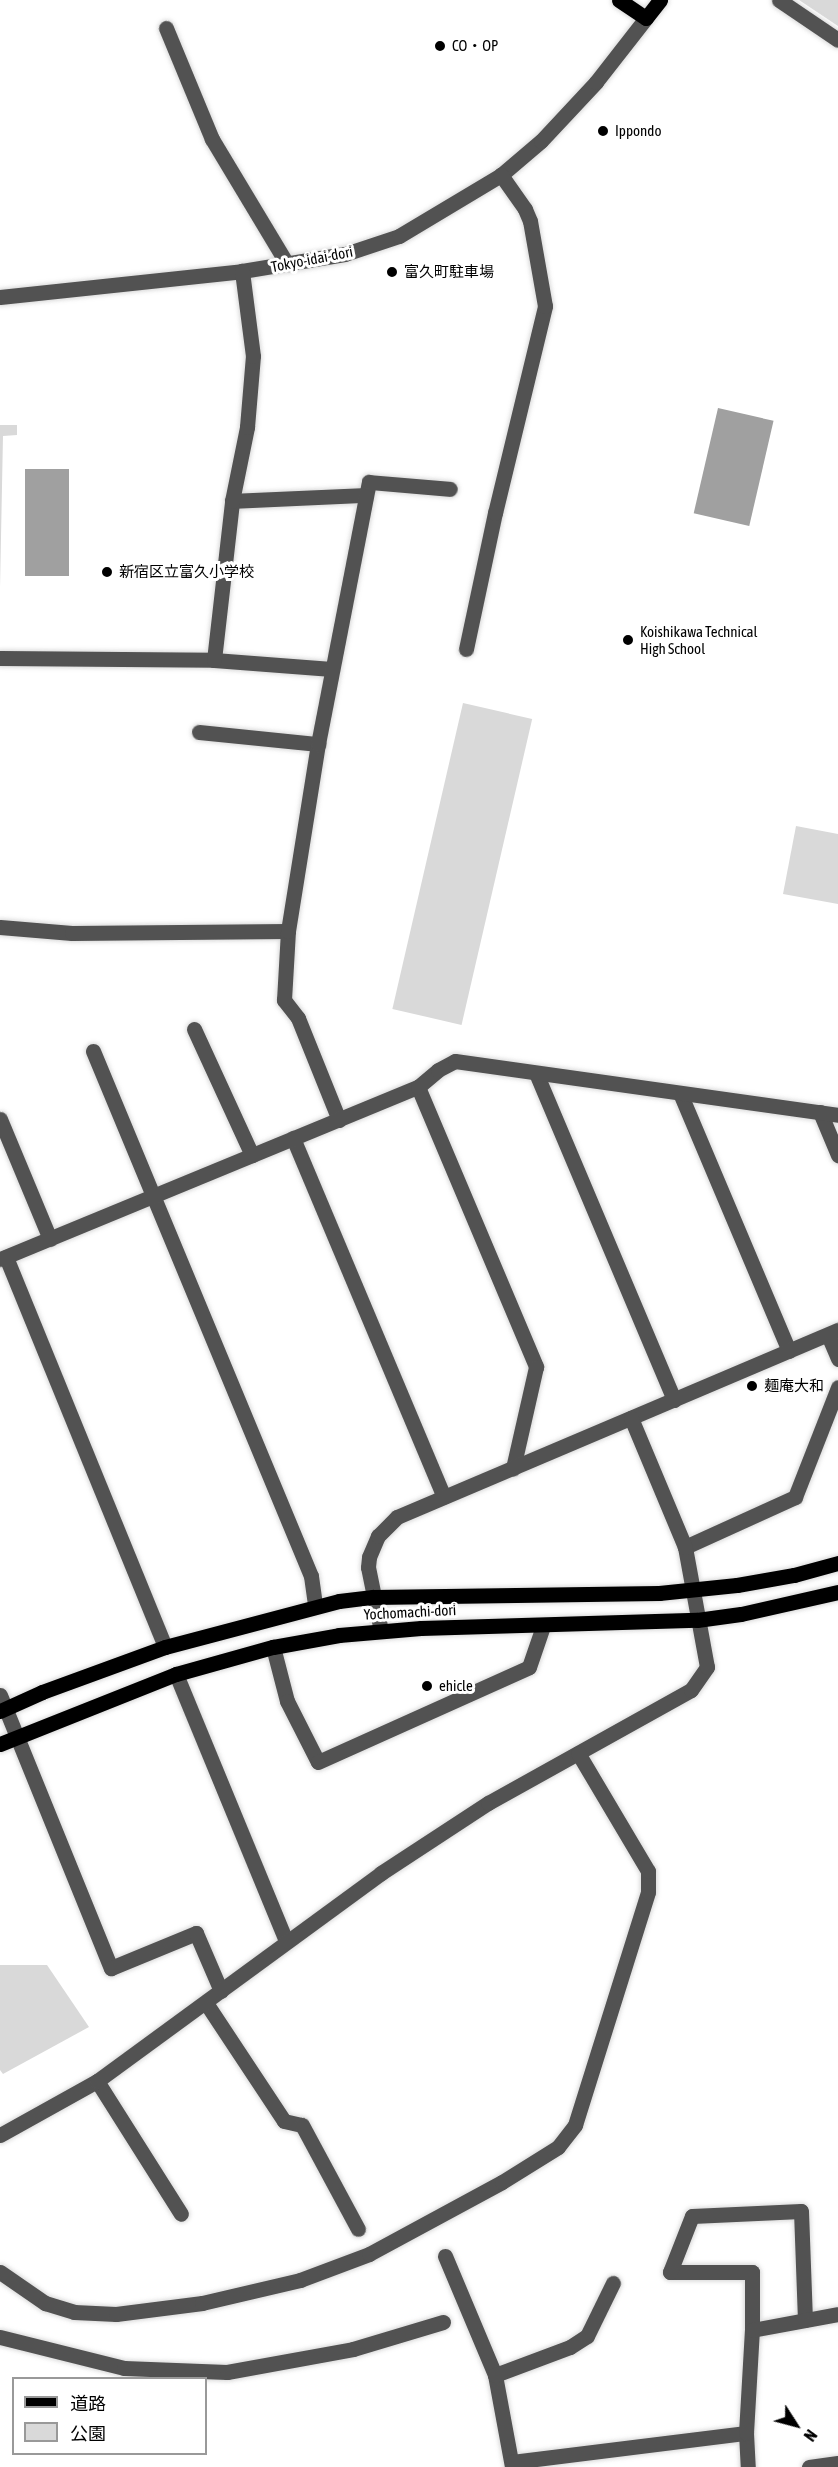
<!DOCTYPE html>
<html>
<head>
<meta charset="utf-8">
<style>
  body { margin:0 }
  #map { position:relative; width:838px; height:2467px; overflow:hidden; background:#fff; font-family:"Asap Condensed","Noto Sans JP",sans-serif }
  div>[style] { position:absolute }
  .green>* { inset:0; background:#d9d9d9; transform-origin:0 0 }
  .water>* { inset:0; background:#a0a0a0; transform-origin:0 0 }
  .roads { filter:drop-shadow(0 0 2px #dbdbdb) drop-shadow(0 0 2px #dbdbdb) }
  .minor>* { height:15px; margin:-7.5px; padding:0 7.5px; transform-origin:7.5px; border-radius:7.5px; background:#525252 }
  .major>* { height:15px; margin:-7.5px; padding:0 7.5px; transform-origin:7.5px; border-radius:7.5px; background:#000 }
  .dots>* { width:16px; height:16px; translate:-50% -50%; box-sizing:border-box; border:3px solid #fff; border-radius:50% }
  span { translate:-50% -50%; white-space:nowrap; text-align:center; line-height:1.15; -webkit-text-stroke:6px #fff; paint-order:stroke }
  .poi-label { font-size:15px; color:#000 }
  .left { translate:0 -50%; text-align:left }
  .street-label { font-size:15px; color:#000 }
  .legend { position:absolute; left:12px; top:2377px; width:195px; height:78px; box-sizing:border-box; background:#fff; border:2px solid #999; margin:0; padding:8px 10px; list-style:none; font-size:18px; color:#000 }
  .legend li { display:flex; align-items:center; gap:12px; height:30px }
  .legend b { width:30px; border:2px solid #999 }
  .north { position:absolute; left:766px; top:2395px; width:60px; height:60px; -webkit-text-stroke:4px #fff; paint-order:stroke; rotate:126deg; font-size:16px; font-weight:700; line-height:24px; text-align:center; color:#000 }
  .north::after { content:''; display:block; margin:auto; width:21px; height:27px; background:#000; clip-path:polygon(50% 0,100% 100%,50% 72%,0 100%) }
</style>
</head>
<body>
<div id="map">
  <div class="green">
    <i style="clip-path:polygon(799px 0,838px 0,838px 26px)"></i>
    <i style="clip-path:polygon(0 425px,17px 425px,17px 435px,3px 436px,0 588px)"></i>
    <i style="left:463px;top:703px;width:71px;height:314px;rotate:13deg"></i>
    <i style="clip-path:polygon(796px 826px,838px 834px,838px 904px,783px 894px)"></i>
    <i style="clip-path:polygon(0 1965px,47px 1965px,89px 2027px,3px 2074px,0 2070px)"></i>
  </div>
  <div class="water">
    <i style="left:718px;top:408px;width:57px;height:108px;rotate:13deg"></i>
    <i style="left:69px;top:469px;width:107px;height:44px;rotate:90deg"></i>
  </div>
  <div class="roads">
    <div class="minor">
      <i style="left:779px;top:0;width:71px;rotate:34.1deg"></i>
      <i style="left:166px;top:28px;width:120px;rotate:67.5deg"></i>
      <i style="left:212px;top:139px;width:146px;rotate:59deg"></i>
      <i style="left:0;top:297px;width:243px;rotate:-6.1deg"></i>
      <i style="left:242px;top:271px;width:104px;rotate:-9.4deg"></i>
      <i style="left:345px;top:254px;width:57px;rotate:-18.4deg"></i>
      <i style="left:399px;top:236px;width:119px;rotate:-30.9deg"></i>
      <i style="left:501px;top:175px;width:52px;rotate:-40.4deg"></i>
      <i style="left:541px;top:141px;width:81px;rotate:-47deg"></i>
      <i style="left:596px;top:82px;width:81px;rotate:-52deg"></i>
      <i style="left:232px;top:501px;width:133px;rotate:-2.6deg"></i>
      <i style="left:466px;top:649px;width:139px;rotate:-78deg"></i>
      <i style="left:495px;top:513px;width:213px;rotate:-76.4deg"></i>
      <i style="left:545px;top:306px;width:86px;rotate:-100deg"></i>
      <i style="left:530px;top:221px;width:13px;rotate:-113deg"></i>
      <i style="left:525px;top:209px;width:42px;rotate:-125.2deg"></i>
      <i style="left:0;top:658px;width:214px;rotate:0.5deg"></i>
      <i style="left:214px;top:660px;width:118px;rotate:4.4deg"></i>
      <i style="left:214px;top:660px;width:160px;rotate:-83.5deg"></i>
      <i style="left:232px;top:501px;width:76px;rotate:-78.5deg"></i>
      <i style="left:247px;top:427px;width:71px;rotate:-85.2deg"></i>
      <i style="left:253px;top:356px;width:86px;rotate:-97.4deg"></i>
      <i style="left:199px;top:732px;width:120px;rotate:5.8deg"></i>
      <i style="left:0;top:927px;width:72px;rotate:4.8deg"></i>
      <i style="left:72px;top:933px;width:216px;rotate:-0.5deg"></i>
      <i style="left:194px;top:1029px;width:139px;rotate:65.3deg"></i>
      <i style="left:93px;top:1051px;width:568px;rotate:67.45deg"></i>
      <i style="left:311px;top:1576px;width:30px;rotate:82deg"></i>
      <i style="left:536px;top:1073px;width:355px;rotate:67.1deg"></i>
      <i style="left:418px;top:1087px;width:304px;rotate:67.1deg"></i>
      <i style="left:536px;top:1367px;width:104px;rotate:102.8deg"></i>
      <i style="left:680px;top:1093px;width:280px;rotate:67.1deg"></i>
      <i style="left:820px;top:1112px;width:47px;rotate:67.3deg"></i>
      <i style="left:0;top:1119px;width:130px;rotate:67.4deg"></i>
      <i style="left:339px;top:1120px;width:110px;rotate:-111.9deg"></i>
      <i style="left:298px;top:1018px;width:23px;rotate:-128deg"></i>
      <i style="left:284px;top:1000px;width:69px;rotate:-86.7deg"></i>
      <i style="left:288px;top:931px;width:189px;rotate:-80.9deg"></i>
      <i style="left:318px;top:744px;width:267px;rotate:-79deg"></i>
      <i style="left:369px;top:482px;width:81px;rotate:4.9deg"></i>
      <i style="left:293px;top:1138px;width:389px;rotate:67.2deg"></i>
      <i style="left:6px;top:1257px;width:421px;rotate:67.8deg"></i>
      <i style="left:0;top:1259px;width:452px;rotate:-22.4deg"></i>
      <i style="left:418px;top:1087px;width:26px;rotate:-40deg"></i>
      <i style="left:438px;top:1070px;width:19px;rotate:-28deg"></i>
      <i style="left:455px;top:1061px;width:387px;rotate:8deg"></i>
      <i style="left:828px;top:1335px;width:26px;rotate:67deg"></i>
      <i style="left:685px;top:1547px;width:121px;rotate:-24.4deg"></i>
      <i style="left:795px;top:1497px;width:118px;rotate:-68.6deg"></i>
      <i style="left:381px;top:1631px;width:65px;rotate:-101.5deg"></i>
      <i style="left:368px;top:1567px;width:10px;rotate:-84deg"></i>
      <i style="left:369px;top:1557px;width:23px;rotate:-67deg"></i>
      <i style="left:378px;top:1536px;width:27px;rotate:-45deg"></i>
      <i style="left:397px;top:1517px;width:479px;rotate:-23deg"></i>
      <i style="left:273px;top:1647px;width:56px;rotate:75.5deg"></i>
      <i style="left:287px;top:1701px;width:68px;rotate:63.1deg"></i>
      <i style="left:318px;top:1762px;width:231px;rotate:-24.2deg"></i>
      <i style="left:529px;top:1667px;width:43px;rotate:-71.1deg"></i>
      <i style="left:176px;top:1674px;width:289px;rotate:67.6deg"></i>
      <i style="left:0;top:1695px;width:295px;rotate:67.9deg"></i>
      <i style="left:111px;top:1968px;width:92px;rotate:-22.4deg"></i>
      <i style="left:196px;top:1933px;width:63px;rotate:66.7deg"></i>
      <i style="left:206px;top:2003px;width:141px;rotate:56.5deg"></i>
      <i style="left:284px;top:2121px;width:18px;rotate:13deg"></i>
      <i style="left:302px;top:2125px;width:118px;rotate:61.7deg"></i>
      <i style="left:97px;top:2081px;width:157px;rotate:57.7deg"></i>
      <i style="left:0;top:2135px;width:111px;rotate:-29.1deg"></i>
      <i style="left:97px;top:2081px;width:352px;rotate:-36.2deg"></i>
      <i style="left:381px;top:1873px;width:128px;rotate:-33.2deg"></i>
      <i style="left:488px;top:1803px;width:232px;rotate:-29.1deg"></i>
      <i style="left:691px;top:1690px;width:28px;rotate:-55deg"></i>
      <i style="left:707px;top:1667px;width:122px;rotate:-100.4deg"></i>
      <i style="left:685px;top:1547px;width:140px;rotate:-112.7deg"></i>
      <i style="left:445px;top:2256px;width:129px;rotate:67.2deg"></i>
      <i style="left:495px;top:2375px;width:94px;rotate:79.5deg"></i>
      <i style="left:0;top:2272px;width:55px;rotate:34.6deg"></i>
      <i style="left:45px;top:2303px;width:30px;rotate:17deg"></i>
      <i style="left:74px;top:2312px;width:42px;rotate:2.7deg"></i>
      <i style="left:116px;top:2314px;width:87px;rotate:-7.3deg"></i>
      <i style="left:202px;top:2303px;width:101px;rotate:-13.2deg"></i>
      <i style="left:300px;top:2280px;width:74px;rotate:-20.6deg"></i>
      <i style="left:369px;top:2254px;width:151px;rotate:-28.4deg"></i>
      <i style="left:502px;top:2182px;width:66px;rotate:-32deg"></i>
      <i style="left:558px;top:2147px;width:28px;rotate:-52deg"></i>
      <i style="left:575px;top:2125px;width:244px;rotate:-72.6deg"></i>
      <i style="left:648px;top:1892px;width:21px;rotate:-90deg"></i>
      <i style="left:648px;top:1871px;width:137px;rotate:-120.7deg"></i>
      <i style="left:752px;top:2330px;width:58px;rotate:-90deg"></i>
      <i style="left:752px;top:2272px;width:82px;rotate:180deg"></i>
      <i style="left:670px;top:2272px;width:60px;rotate:-68.6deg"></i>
      <i style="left:692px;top:2216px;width:109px;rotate:-2.6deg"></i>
      <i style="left:801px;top:2211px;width:109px;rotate:87.9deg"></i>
      <i style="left:0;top:2337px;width:128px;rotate:14deg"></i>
      <i style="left:124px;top:2368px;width:103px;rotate:2.2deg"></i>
      <i style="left:227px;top:2372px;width:128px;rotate:-10.3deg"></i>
      <i style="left:353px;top:2349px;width:94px;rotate:-16.7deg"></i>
      <i style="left:495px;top:2375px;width:80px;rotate:-20.5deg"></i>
      <i style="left:570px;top:2347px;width:20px;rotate:-33deg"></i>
      <i style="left:587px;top:2336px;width:59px;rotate:-63.9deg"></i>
      <i style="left:746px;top:2433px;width:34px;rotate:87deg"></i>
      <i style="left:512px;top:2462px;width:236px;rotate:-7.1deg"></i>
      <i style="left:746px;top:2433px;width:103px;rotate:-86.7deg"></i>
      <i style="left:752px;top:2330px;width:87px;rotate:-10.5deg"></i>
      <i style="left:809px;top:2467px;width:29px;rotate:-8deg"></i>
    </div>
    <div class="major">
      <i style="left:619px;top:0;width:32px;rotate:34deg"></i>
      <i style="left:646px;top:18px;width:23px;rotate:-52deg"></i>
      <i style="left:0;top:1711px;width:46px;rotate:-24.3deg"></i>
      <i style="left:42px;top:1692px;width:131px;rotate:-20.1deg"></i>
      <i style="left:165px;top:1647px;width:180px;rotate:-14.8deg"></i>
      <i style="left:339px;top:1601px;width:34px;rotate:-7deg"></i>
      <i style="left:373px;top:1597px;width:286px;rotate:-0.8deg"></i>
      <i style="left:659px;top:1593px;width:78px;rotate:-5.9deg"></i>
      <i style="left:737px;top:1585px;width:58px;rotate:-10deg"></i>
      <i style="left:794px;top:1575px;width:46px;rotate:-15.3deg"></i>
      <i style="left:0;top:1744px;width:189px;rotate:-21.7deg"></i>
      <i style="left:176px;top:1674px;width:101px;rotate:-15.6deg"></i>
      <i style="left:273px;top:1647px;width:67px;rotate:-10.3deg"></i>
      <i style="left:339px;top:1635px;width:82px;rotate:-4.9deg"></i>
      <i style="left:421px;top:1628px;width:276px;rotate:-1.7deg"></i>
      <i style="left:697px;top:1620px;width:44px;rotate:-7.8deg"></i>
      <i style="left:741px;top:1614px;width:99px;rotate:-12.8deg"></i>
    </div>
  </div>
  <div class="dots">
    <i style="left:440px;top:46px;background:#000"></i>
    <i style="left:603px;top:131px;background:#000"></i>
    <i style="left:392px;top:272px;background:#000"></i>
    <i style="left:107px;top:572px;background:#000"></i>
    <i style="left:628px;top:640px;background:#000"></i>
    <i style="left:752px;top:1386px;background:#000"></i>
    <i style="left:427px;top:1686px;background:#000"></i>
  </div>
  <div class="poi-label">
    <span class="left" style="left:452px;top:46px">CO・OP</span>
    <span class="left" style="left:615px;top:131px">Ippondo</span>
    <span class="left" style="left:404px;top:272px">富久町駐車場</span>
    <span class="left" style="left:119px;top:572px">新宿区立富久小学校</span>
    <span class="left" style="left:640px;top:640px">Koishikawa Technical<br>High School</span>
    <span class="left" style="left:764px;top:1386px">麺庵大和</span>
    <span class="left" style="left:439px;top:1686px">ehicle</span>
  </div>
  <div class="street-label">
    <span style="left:312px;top:259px;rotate:-11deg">Tokyo-idai-dori</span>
    <span style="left:410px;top:1612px;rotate:-3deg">Yochomachi-dori</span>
  </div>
  <ul class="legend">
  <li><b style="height:8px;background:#000"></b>道路</li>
  <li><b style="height:16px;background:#d9d9d9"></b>公園</li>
  </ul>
  <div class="north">N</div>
</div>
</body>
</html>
